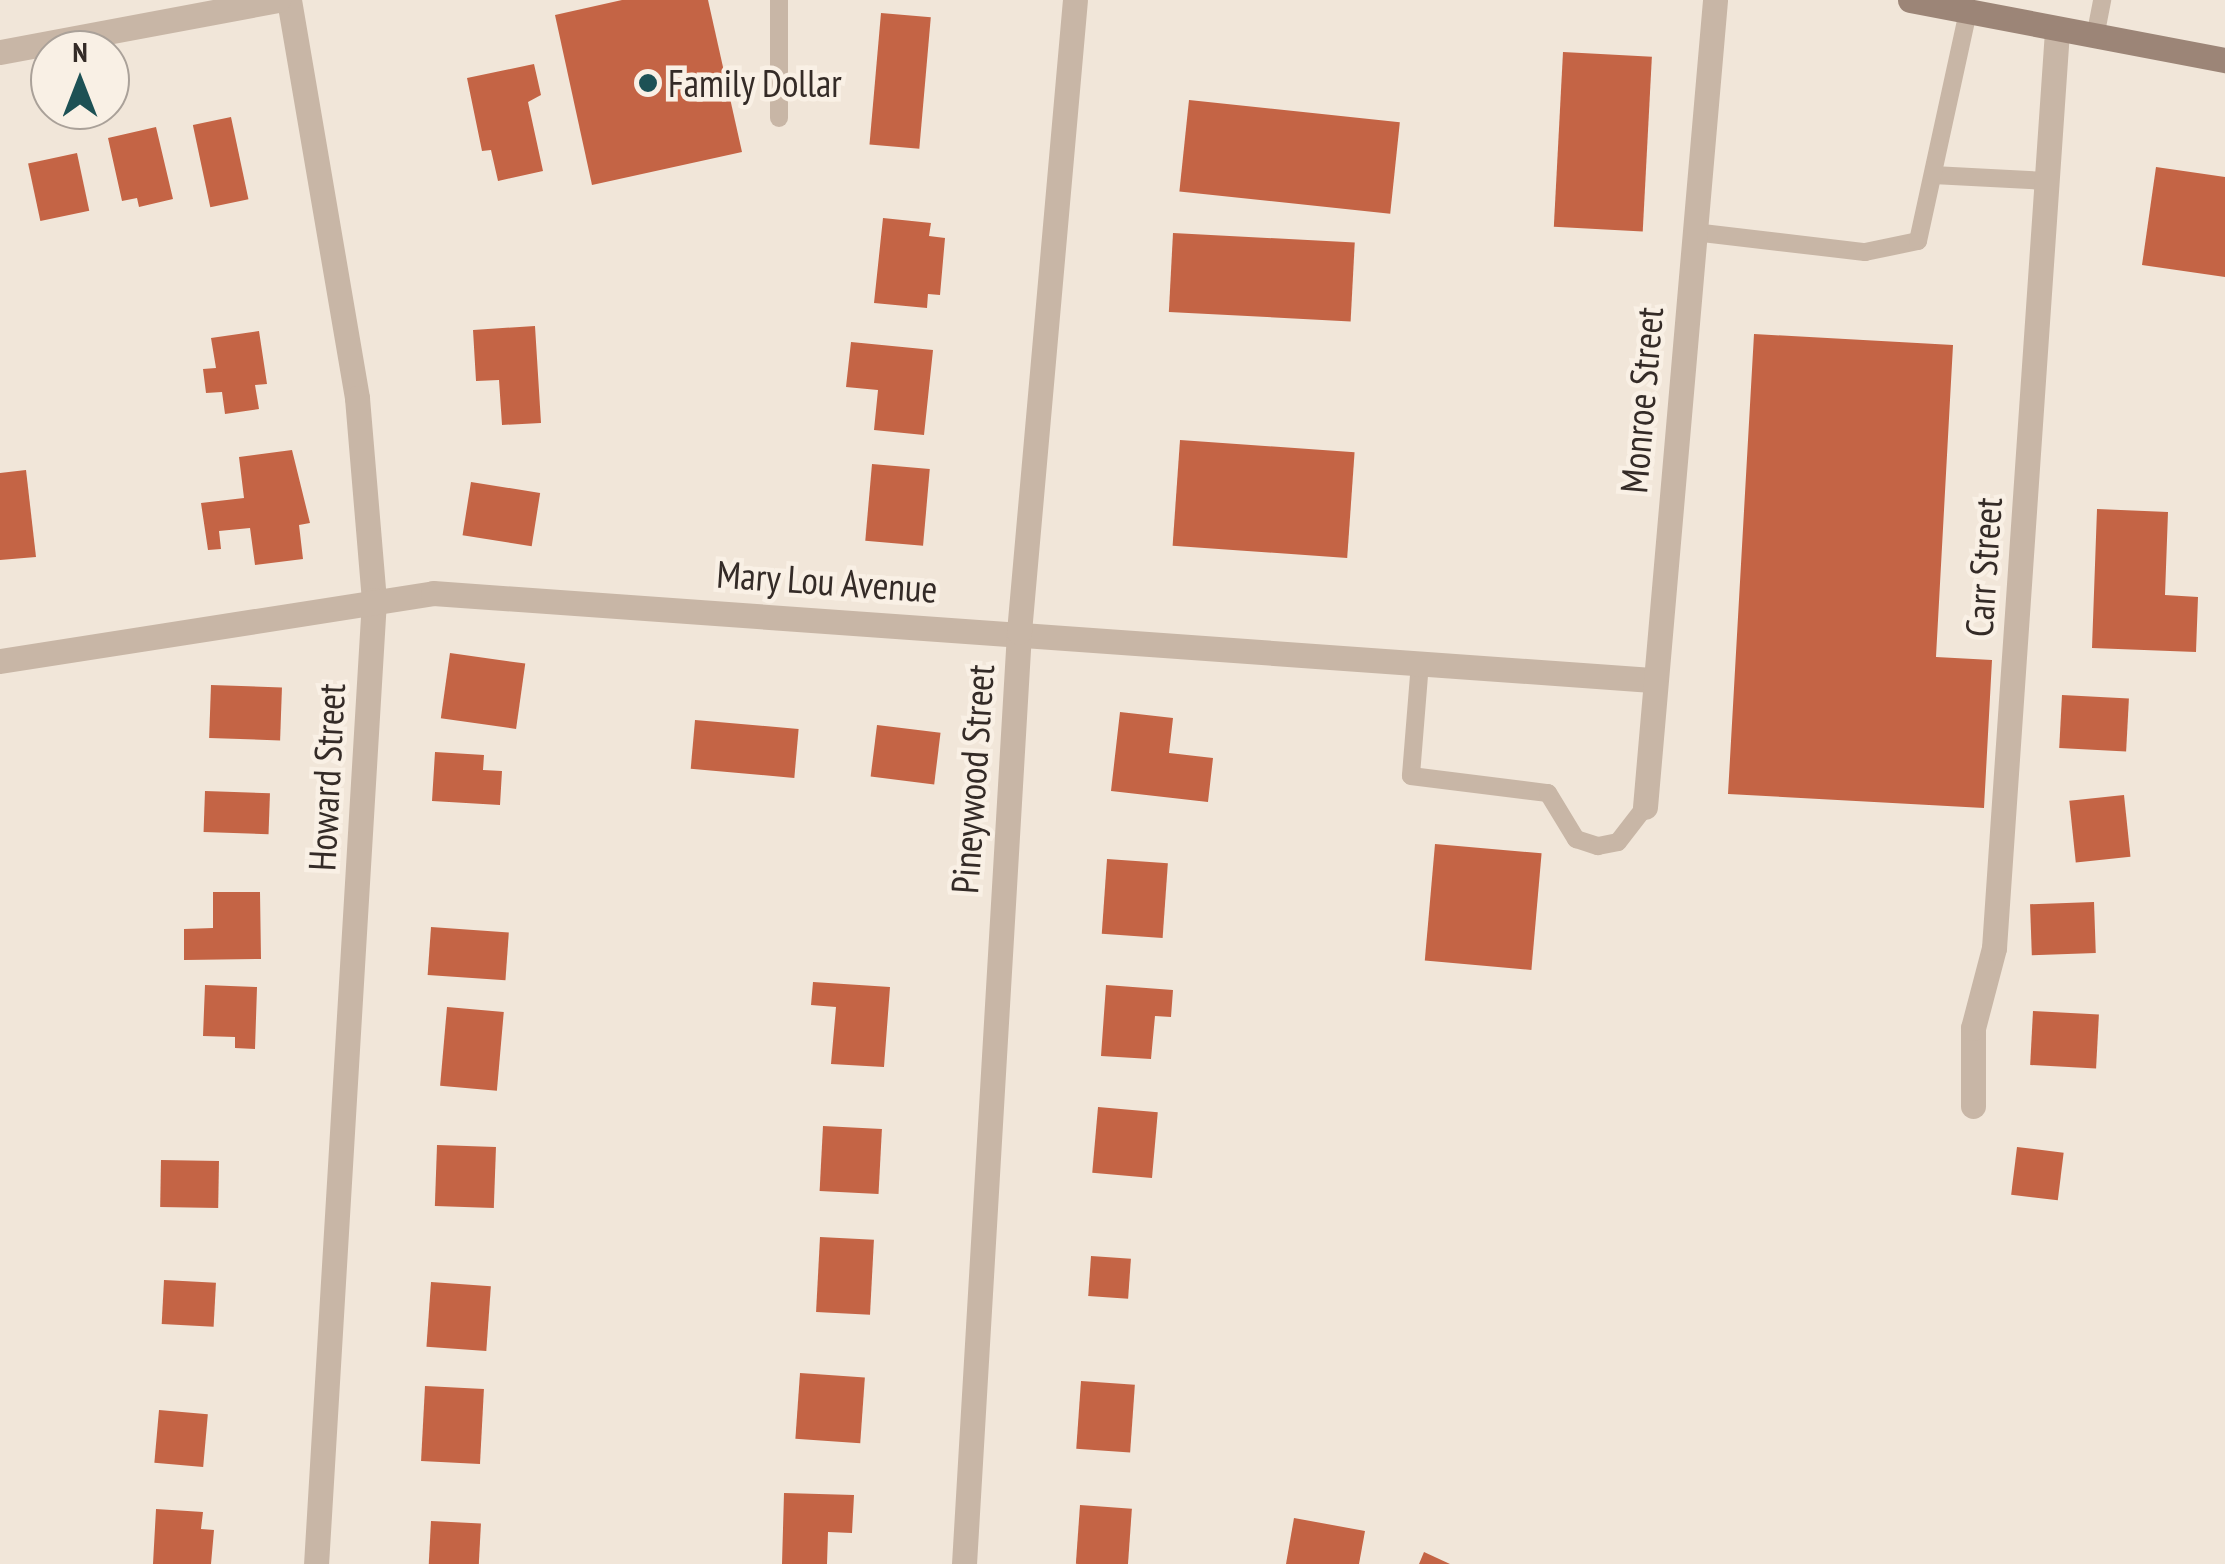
<!DOCTYPE html>
<html>
<head>
<meta charset="utf-8">
<style>
  body { margin:0 }
  #map { position:relative; width:2225px; height:1564px; overflow:hidden; background:#f1e6d9; font-family:"PT Sans Narrow",sans-serif }
  div>[style] { position:absolute }
  .building>* { inset:0; background:#c46445; transform-origin:0 0 }
  .service>* { height:18px; margin:-9px; padding:0 9px; transform-origin:9px; border-radius:9px; background:#c8b6a6 }
  .minor>* { height:25px; margin:-12.5px; padding:0 12.5px; transform-origin:12.5px; border-radius:12.5px; background:#c8b6a6 }
  .secondary>* { height:25px; margin:-12.5px; padding:0 12.5px; transform-origin:12.5px; border-radius:12.5px; background:#9c8577 }
  .dots>* { width:28px; height:28px; translate:-50% -50%; box-sizing:border-box; border:5px solid #f9f0e5; border-radius:50% }
  span { translate:-50% -50%; white-space:nowrap; text-align:center; line-height:1.15; -webkit-text-stroke:9px #f9f0e5; paint-order:stroke }
  .poi-label { font-size:38px; color:#342b27 }
  .left { translate:0 -50%; text-align:left }
  .street-label { font-size:38px; color:#342b27 }
  .north { position:absolute; left:30px; top:30px; width:100px; height:100px; box-sizing:border-box; background:#f9f0e5; border:2px solid #aaa199; border-radius:50%; rotate:0deg; font-size:28px; font-weight:700; line-height:40px; text-align:center; color:#342b27 }
  .north::after { content:''; display:block; margin:auto; width:35px; height:45px; background:#1d5155; clip-path:polygon(50% 0,100% 100%,50% 72%,0 100%) }
</style>
</head>
<body>
<div id="map">
  <div class="building">
    <i style="clip-path:polygon(622px 0,708px 0,742px 152px,592px 185px,555px 15px)"></i>
    <i style="left:881px;top:13px;width:50px;height:132px;rotate:5deg"></i>
    <i style="left:1563px;top:52px;width:89px;height:175px;rotate:3deg"></i>
    <i style="clip-path:polygon(534px 64px,541px 95px,528px 102px,543px 171px,498px 181px,491px 150px,482px 151px,467px 78px)"></i>
    <i style="left:1189px;top:100px;width:212px;height:92px;rotate:6deg"></i>
    <i style="left:231px;top:117px;width:84px;height:39px;rotate:78deg"></i>
    <i style="clip-path:polygon(156px 127px,173px 199px,139px 207px,137px 198px,122px 201px,108px 138px)"></i>
    <i style="left:77px;top:153px;width:59px;height:50px;rotate:78deg"></i>
    <i style="clip-path:polygon(2156px 167px,2225px 177px,2225px 277px,2142px 265px)"></i>
    <i style="clip-path:polygon(883px 218px,931px 223px,929px 236px,945px 238px,940px 295px,928px 294px,927px 308px,874px 303px)"></i>
    <i style="left:1173px;top:233px;width:182px;height:79px;rotate:3deg"></i>
    <i style="clip-path:polygon(535px 326px,541px 423px,502px 425px,499px 380px,476px 381px,473px 330px)"></i>
    <i style="clip-path:polygon(259px 331px,267px 384px,255px 385px,259px 409px,225px 414px,222px 392px,206px 393px,203px 369px,216px 368px,211px 338px)"></i>
    <i style="clip-path:polygon(1754px 334px,1953px 345px,1936px 657px,1992px 660px,1984px 808px,1728px 794px)"></i>
    <i style="clip-path:polygon(851px 342px,933px 350px,924px 435px,874px 430px,878px 390px,846px 387px)"></i>
    <i style="left:1180px;top:440px;width:175px;height:106px;rotate:4deg"></i>
    <i style="clip-path:polygon(292px 450px,310px 523px,299px 525px,303px 559px,255px 565px,250px 528px,219px 531px,221px 549px,208px 550px,201px 503px,244px 498px,239px 457px)"></i>
    <i style="left:872px;top:464px;width:58px;height:77px;rotate:5deg"></i>
    <i style="clip-path:polygon(26px 470px,36px 557px,0 560px,0 473px)"></i>
    <i style="left:471px;top:482px;width:70px;height:54px;rotate:9deg"></i>
    <i style="clip-path:polygon(2097px 509px,2168px 512px,2165px 595px,2198px 597px,2196px 652px,2092px 648px)"></i>
    <i style="left:450px;top:653px;width:76px;height:66px;rotate:8deg"></i>
    <i style="left:211px;top:685px;width:71px;height:53px;rotate:2deg"></i>
    <i style="left:2062px;top:695px;width:67px;height:53px;rotate:3deg"></i>
    <i style="clip-path:polygon(1120px 712px,1173px 718px,1169px 753px,1213px 758px,1208px 802px,1111px 791px)"></i>
    <i style="left:695px;top:720px;width:104px;height:49px;rotate:5deg"></i>
    <i style="left:877px;top:725px;width:64px;height:52px;rotate:7deg"></i>
    <i style="clip-path:polygon(435px 752px,484px 755px,483px 770px,502px 771px,500px 805px,432px 801px)"></i>
    <i style="left:205px;top:791px;width:65px;height:41px;rotate:2deg"></i>
    <i style="left:2124px;top:795px;width:62px;height:55px;rotate:84deg"></i>
    <i style="left:1435px;top:844px;width:107px;height:117px;rotate:5deg"></i>
    <i style="left:1107px;top:859px;width:61px;height:75px;rotate:4deg"></i>
    <i style="clip-path:polygon(213px 892px,260px 892px,261px 959px,184px 960px,184px 929px,213px 928px)"></i>
    <i style="left:2094px;top:902px;width:51px;height:64px;rotate:88deg"></i>
    <i style="left:431px;top:927px;width:78px;height:48px;rotate:4deg"></i>
    <i style="clip-path:polygon(813px 982px,890px 987px,884px 1067px,831px 1064px,836px 1007px,811px 1005px)"></i>
    <i style="clip-path:polygon(205px 985px,257px 987px,255px 1049px,235px 1048px,235px 1037px,203px 1036px)"></i>
    <i style="clip-path:polygon(1106px 985px,1173px 990px,1171px 1017px,1155px 1016px,1151px 1059px,1101px 1056px)"></i>
    <i style="left:447px;top:1007px;width:57px;height:79px;rotate:5deg"></i>
    <i style="left:2033px;top:1011px;width:66px;height:54px;rotate:3deg"></i>
    <i style="left:1098px;top:1107px;width:60px;height:66px;rotate:5deg"></i>
    <i style="left:823px;top:1126px;width:59px;height:65px;rotate:3deg"></i>
    <i style="left:437px;top:1145px;width:59px;height:61px;rotate:2deg"></i>
    <i style="left:2017px;top:1147px;width:47px;height:48px;rotate:7deg"></i>
    <i style="left:161px;top:1160px;width:58px;height:47px;rotate:1deg"></i>
    <i style="left:820px;top:1237px;width:54px;height:75px;rotate:3deg"></i>
    <i style="left:1091px;top:1256px;width:40px;height:40px;rotate:4deg"></i>
    <i style="left:164px;top:1280px;width:52px;height:44px;rotate:3deg"></i>
    <i style="left:431px;top:1282px;width:60px;height:65px;rotate:4deg"></i>
    <i style="left:800px;top:1373px;width:65px;height:66px;rotate:4deg"></i>
    <i style="left:1081px;top:1381px;width:54px;height:68px;rotate:4deg"></i>
    <i style="left:425px;top:1386px;width:59px;height:75px;rotate:3deg"></i>
    <i style="left:159px;top:1410px;width:49px;height:53px;rotate:5deg"></i>
    <i style="clip-path:polygon(784px 1493px,854px 1495px,852px 1533px,828px 1532px,827px 1564px,782px 1564px)"></i>
    <i style="left:1080px;top:1505px;width:52px;height:59px;rotate:4deg"></i>
    <i style="clip-path:polygon(156px 1509px,203px 1512px,201px 1529px,214px 1530px,211px 1564px,153px 1564px)"></i>
    <i style="clip-path:polygon(1294px 1518px,1365px 1531px,1359px 1564px,1286px 1564px)"></i>
    <i style="left:431px;top:1521px;width:50px;height:43px;rotate:3deg"></i>
    <i style="clip-path:polygon(1424px 1552px,1450px 1564px,1419px 1564px)"></i>
  </div>
  <div class="service">
    <i style="left:779px;top:0;width:118px;rotate:90deg"></i>
    <i style="left:2095px;top:37px;width:38px;rotate:-79deg"></i>
    <i style="left:1933px;top:175px;width:114px;rotate:3deg"></i>
    <i style="left:1694px;top:232px;width:172px;rotate:6.7deg"></i>
    <i style="left:1865px;top:252px;width:54px;rotate:-11.7deg"></i>
    <i style="left:1918px;top:241px;width:234px;rotate:-77.7deg"></i>
    <i style="left:1420px;top:663px;width:113px;rotate:94.6deg"></i>
    <i style="left:1411px;top:776px;width:138px;rotate:7.1deg"></i>
    <i style="left:1548px;top:793px;width:54px;rotate:58.7deg"></i>
    <i style="left:1576px;top:839px;width:23px;rotate:18deg"></i>
    <i style="left:1598px;top:846px;width:20px;rotate:-11deg"></i>
    <i style="left:1618px;top:842px;width:44px;rotate:-52.4deg"></i>
  </div>
  <div class="minor">
    <i style="left:289px;top:0;width:404px;rotate:80.3deg"></i>
    <i style="left:357px;top:398px;width:203px;rotate:85.2deg"></i>
    <i style="left:374px;top:600px;width:966px;rotate:93.44deg"></i>
    <i style="left:0;top:52px;width:283px;rotate:-10.6deg"></i>
    <i style="left:0;top:661px;width:438px;rotate:-8.9deg"></i>
    <i style="left:433px;top:593px;width:1222px;rotate:4.08deg"></i>
    <i style="left:1645px;top:807px;width:810px;rotate:-85.04deg"></i>
    <i style="left:1973px;top:1106px;width:78px;rotate:-90deg"></i>
    <i style="left:1973px;top:1028px;width:83px;rotate:-75.3deg"></i>
    <i style="left:1994px;top:948px;width:920px;rotate:-86.07deg"></i>
    <i style="left:964px;top:1564px;width:934px;rotate:-86.62deg"></i>
    <i style="left:1019px;top:632px;width:634px;rotate:-84.94deg"></i>
  </div>
  <div class="secondary">
    <i style="left:1910px;top:0;width:321px;rotate:10.8deg"></i>
  </div>
  <div class="dots">
    <i style="left:648px;top:83px;background:#1d5155"></i>
  </div>
  <div class="poi-label">
    <span class="left" style="left:668px;top:83px">Family Dollar</span>
  </div>
  <div class="street-label">
    <span style="left:1641px;top:400px;rotate:-85deg">Monroe Street</span>
    <span style="left:1983px;top:567px;rotate:-86deg">Carr Street</span>
    <span style="left:827px;top:581px;rotate:4deg">Mary Lou Avenue</span>
    <span style="left:326px;top:777px;rotate:-87deg">Howard Street</span>
    <span style="left:972px;top:779px;rotate:-86deg">Pineywood Street</span>
  </div>
  <div class="north">N</div>
</div>
</body>
</html>
